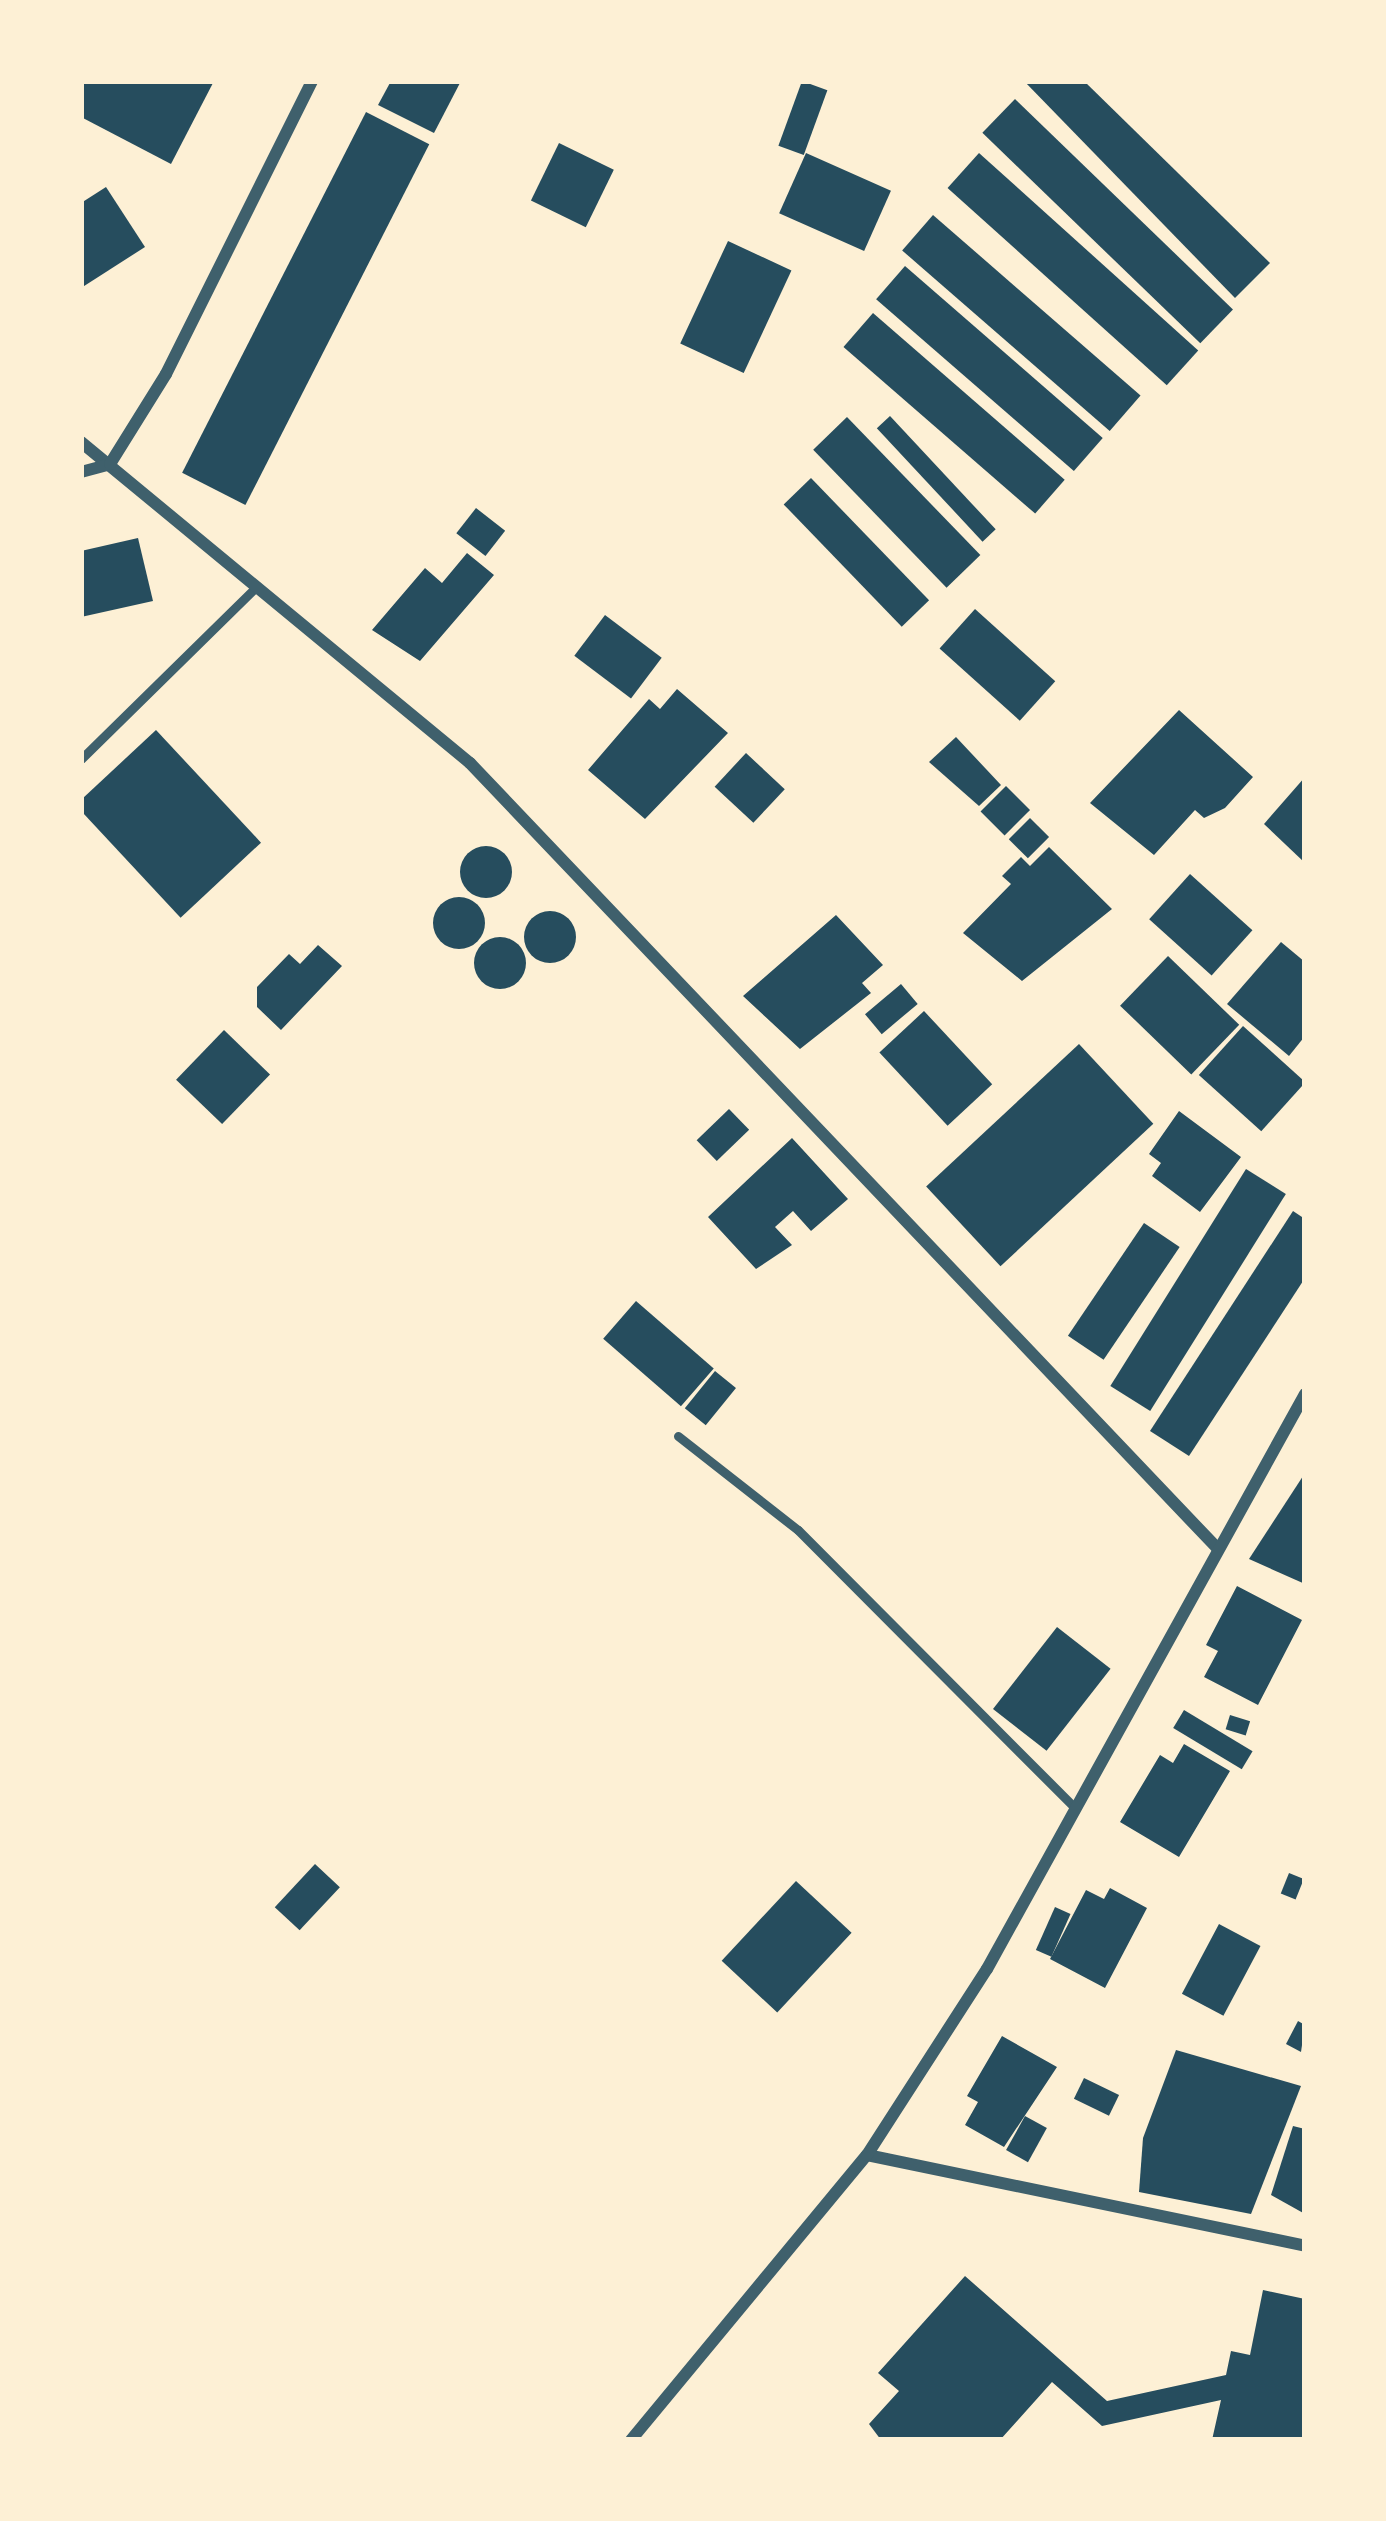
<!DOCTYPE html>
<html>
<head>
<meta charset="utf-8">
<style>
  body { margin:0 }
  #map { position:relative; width:1386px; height:2521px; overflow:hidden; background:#fdf0d5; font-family:"Golos Text",sans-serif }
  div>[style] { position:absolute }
  .building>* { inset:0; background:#264d5e; transform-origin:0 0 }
  .round { border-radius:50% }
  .service>* { height:9px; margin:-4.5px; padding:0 4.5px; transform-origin:4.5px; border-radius:4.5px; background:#3f606c }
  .minor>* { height:12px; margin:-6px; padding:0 6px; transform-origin:6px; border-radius:6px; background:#3f606c }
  span { translate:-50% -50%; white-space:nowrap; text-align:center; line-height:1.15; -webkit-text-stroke:10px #fdf0d5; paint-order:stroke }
  .frame { position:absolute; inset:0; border:84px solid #fdf0d5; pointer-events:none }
</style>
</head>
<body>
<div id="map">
  <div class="building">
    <i style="clip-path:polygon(81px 81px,214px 81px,171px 164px,81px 117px)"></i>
    <i style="clip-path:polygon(391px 81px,461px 81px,434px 133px,378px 105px)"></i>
    <i style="left:802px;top:81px;width:27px;height:69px;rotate:20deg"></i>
    <i style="clip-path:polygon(1024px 81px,1084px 81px,1270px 263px,1235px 298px)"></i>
    <i style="left:1015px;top:99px;width:303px;height:47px;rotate:44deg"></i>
    <i style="left:366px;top:112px;width:71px;height:405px;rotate:27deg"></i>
    <i style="left:559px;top:143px;width:61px;height:64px;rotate:26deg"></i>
    <i style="left:806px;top:153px;width:93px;height:66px;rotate:24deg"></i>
    <i style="left:979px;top:153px;width:295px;height:47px;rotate:42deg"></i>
    <i style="clip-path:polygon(106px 187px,145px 247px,81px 288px,81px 203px)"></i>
    <i style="left:933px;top:215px;width:275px;height:47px;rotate:41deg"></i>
    <i style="left:728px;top:241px;width:70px;height:113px;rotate:25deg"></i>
    <i style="left:905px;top:266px;width:262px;height:44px;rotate:41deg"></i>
    <i style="left:873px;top:313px;width:254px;height:45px;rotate:41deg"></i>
    <i style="left:890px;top:416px;width:155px;height:18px;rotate:47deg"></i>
    <i style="left:847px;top:417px;width:192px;height:47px;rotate:46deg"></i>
    <i style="left:811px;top:478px;width:170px;height:38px;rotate:46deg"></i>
    <i style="left:476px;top:508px;width:37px;height:32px;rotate:38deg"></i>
    <i style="clip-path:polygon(138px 538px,153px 601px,81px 617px,81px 551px)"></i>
    <i style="clip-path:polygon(467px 553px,494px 575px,420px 661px,372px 630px,425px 568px,442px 583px)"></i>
    <i style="left:975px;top:609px;width:108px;height:53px;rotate:42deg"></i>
    <i style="left:605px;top:615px;width:71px;height:51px;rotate:37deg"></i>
    <i style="clip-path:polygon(677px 689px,728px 733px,645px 819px,588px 770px,649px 699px,660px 709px)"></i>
    <i style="clip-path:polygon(1179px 710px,1253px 777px,1225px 808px,1204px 818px,1195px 810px,1154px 855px,1090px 803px)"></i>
    <i style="left:156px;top:730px;width:154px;height:110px;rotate:47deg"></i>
    <i style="clip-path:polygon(956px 737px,1001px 785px,979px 806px,929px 762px)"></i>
    <i style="left:746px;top:753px;width:53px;height:46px;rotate:43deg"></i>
    <i style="clip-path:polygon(1305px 777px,1305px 863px,1264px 824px)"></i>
    <i style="left:1006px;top:786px;width:34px;height:36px;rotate:45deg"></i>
    <i style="left:1030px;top:818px;width:27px;height:30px;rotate:45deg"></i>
    <i class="round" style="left:460px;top:846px;width:52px;height:52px"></i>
    <i style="clip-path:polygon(1049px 847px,1112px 909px,1022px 981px,963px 933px,1011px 884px,1002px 876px,1021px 857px,1030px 866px)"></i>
    <i style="left:1190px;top:874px;width:84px;height:61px;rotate:42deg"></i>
    <i class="round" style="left:433px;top:897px;width:52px;height:52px"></i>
    <i class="round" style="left:524px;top:911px;width:52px;height:52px"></i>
    <i style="clip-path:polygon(836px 915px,883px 965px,862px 983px,871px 993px,800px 1049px,743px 996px)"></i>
    <i class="round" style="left:474px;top:937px;width:52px;height:52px"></i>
    <i style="clip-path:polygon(1281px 942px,1305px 962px,1305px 1036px,1289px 1056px,1227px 1004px)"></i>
    <i style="clip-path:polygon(318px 945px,342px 966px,281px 1030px,257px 1007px,257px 987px,289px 954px,300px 964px)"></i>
    <i style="left:1168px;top:956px;width:99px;height:69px;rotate:44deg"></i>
    <i style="left:901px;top:984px;width:26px;height:47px;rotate:50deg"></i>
    <i style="left:924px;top:1011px;width:100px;height:61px;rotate:47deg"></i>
    <i style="left:1243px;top:1026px;width:84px;height:66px;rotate:42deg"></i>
    <i style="left:224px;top:1030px;width:64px;height:69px;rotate:44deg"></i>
    <i style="left:1079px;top:1044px;width:109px;height:209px;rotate:47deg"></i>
    <i style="left:729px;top:1109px;width:29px;height:45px;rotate:46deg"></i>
    <i style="clip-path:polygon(1179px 1111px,1241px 1157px,1200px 1212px,1152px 1176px,1161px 1163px,1149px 1154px)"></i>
    <i style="clip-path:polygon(792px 1138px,848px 1199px,811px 1231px,793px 1211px,775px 1227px,792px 1245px,756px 1269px,708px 1217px)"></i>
    <i style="left:1246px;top:1169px;width:47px;height:256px;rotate:32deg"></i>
    <i style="clip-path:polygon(1293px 1211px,1305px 1219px,1305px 1278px,1189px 1456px,1150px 1431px)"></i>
    <i style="left:1144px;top:1223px;width:43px;height:136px;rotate:34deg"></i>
    <i style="left:636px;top:1301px;width:103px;height:50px;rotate:41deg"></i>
    <i style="left:715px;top:1371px;width:27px;height:48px;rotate:39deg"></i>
    <i style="clip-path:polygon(1305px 1473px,1305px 1584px,1249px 1559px)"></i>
    <i style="clip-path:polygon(1237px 1586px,1302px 1620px,1258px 1705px,1204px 1677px,1218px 1651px,1206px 1645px)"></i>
    <i style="left:1057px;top:1627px;width:68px;height:104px;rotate:38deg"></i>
    <i style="left:1184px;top:1710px;width:80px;height:21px;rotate:31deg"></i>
    <i style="left:1230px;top:1715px;width:21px;height:15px;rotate:17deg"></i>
    <i style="clip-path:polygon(1184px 1744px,1230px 1771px,1179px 1857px,1120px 1822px,1160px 1755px,1173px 1763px)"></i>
    <i style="left:315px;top:1864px;width:34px;height:59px;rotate:43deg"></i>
    <i style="left:1289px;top:1873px;width:16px;height:22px;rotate:22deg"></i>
    <i style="left:796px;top:1881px;width:76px;height:109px;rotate:43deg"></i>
    <i style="clip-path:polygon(1110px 1888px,1147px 1908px,1105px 1988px,1050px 1959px,1086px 1890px,1104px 1899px)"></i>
    <i style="left:1055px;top:1907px;width:17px;height:47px;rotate:24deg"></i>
    <i style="left:1219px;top:1924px;width:47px;height:79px;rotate:28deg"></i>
    <i style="clip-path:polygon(1298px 2021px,1305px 2025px,1301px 2052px,1286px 2044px)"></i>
    <i style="clip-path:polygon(1002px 2036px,1057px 2067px,1004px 2147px,965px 2125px,978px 2102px,967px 2096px)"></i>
    <i style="clip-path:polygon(1176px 2050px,1301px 2086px,1251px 2214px,1139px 2192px,1143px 2138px)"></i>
    <i style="left:1084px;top:2078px;width:39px;height:23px;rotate:26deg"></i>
    <i style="left:1025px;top:2116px;width:25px;height:39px;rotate:29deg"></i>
    <i style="clip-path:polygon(1293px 2126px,1305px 2129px,1305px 2214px,1271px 2195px)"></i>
    <i style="clip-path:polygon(965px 2276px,1107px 2401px,1226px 2375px,1231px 2351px,1250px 2355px,1263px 2290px,1305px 2299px,1305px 2440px,1212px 2440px,1221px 2400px,1102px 2426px,1052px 2382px,1000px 2440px,881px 2440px,869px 2424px,899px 2391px,878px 2373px)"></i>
  </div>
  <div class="service">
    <i style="left:81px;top:759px;width:247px;rotate:-44.5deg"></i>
    <i style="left:678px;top:1436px;width:152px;rotate:38.1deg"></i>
    <i style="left:798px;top:1530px;width:392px;rotate:45.1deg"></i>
  </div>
  <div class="minor">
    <i style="left:81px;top:442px;width:504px;rotate:39.53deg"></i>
    <i style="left:470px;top:763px;width:1085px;rotate:46.42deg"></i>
    <i style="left:81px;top:472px;width:30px;rotate:-15deg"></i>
    <i style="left:110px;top:464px;width:106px;rotate:-58.1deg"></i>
    <i style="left:166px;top:374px;width:327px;rotate:-63.5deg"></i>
    <i style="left:867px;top:2155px;width:447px;rotate:11.7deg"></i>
    <i style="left:631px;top:2440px;width:370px;rotate:-50.4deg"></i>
    <i style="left:867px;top:2155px;width:221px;rotate:-57.2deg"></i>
    <i style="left:987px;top:1969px;width:657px;rotate:-61.06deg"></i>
  </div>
  <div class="frame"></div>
</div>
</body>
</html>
